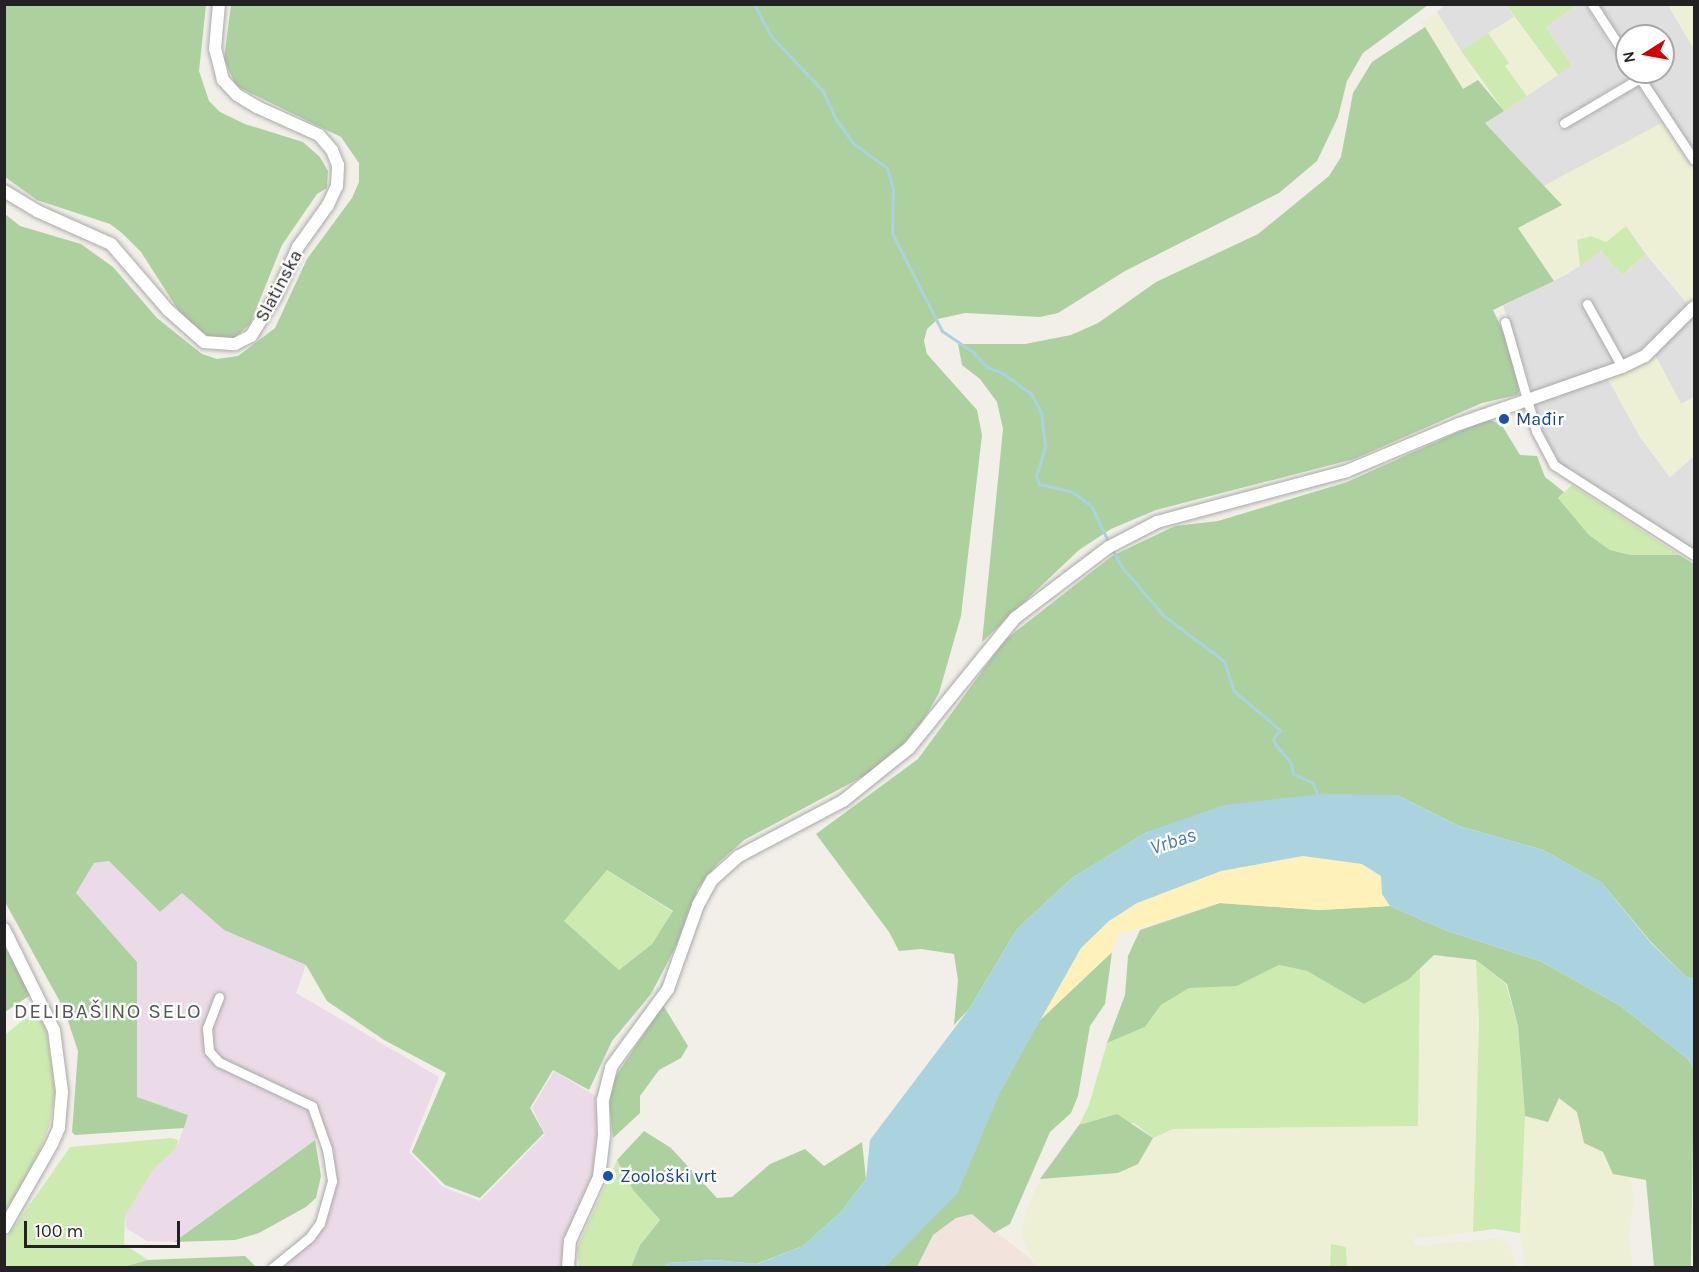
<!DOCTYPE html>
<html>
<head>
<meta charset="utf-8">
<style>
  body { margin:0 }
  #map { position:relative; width:1699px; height:1272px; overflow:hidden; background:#f2efe9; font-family:Karla,sans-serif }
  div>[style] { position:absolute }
  .residential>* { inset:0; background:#e0dfdf }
  .industrial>* { inset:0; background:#ebdbe8 }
  .military>* { inset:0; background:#f3e3dd }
  .farmland>* { inset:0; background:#eef0d5; transform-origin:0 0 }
  .grass>* { inset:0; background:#cdebb0 }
  .forest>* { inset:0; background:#add19e }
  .sand>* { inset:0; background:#fff1ba }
  .water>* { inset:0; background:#aad3df }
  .stream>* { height:3px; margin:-1.5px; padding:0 1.5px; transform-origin:1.5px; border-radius:1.5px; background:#aad3df }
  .roads { filter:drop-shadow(0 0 2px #a9a9a9) drop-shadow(0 0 2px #a9a9a9) }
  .minor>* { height:9px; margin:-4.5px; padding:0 4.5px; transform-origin:4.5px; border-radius:4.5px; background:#fff }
  .tertiary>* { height:12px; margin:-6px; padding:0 6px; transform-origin:6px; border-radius:6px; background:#fff }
  .dots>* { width:16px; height:16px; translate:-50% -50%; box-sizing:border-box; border:3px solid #fff; border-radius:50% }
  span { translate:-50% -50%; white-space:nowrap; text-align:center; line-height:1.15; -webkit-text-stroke:4.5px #fff; paint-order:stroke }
  .street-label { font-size:18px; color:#222 }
  .transit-label { font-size:18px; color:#164399 }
  .left { translate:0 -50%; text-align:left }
  .water-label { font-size:20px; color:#4a7aab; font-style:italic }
  .quarter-label { font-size:21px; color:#555; letter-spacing:1.5px }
  .frame { position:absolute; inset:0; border:6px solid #222; pointer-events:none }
  .north { position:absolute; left:1615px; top:24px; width:60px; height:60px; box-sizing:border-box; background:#fff; border:2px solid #a7a7a7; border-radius:50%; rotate:259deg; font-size:16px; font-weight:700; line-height:24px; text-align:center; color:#222 }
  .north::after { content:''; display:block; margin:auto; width:21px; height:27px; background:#d40000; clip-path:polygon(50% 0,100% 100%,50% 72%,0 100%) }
  .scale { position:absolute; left:24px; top:1221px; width:156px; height:27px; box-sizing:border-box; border:3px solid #222; border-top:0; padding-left:8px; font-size:18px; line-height:21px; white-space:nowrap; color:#222; -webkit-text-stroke:4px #fff; paint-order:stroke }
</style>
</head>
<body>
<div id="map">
  <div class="residential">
    <i style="clip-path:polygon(1585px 4px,1630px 77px,1556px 124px,1559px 130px,1637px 85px,1662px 123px,1544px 186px,1485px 123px,1572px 65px,1546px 27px,1577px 5px)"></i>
    <i style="clip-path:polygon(1445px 5px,1506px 5px,1514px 17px,1461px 51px,1437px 12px)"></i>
    <i style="clip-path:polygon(1596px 5px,1668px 5px,1694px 49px,1694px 152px,1641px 72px,1663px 72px,1663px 36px,1627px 36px,1627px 51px)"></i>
    <i style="clip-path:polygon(1601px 251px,1622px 275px,1646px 254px,1689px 306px,1647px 347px,1624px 359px,1589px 298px,1584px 302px,1616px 365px,1533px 392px,1503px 306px,1567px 274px)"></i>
    <i style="clip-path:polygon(1694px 314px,1694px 397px,1681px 404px,1655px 355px)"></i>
    <i style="clip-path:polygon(1607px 377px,1640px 437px,1670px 477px,1694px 456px,1694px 551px,1556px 461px,1547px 446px,1535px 404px)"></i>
  </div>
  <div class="industrial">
    <i style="clip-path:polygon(110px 861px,160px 912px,182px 893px,224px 930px,306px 965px,296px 993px,439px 1077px,409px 1152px,443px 1187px,480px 1201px,545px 1134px,532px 1108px,554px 1071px,602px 1100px,603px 1158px,568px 1267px,272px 1267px,310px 1237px,331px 1184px,323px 1134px,174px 1242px,147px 1241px,126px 1228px,125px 1216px,133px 1198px,152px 1171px,177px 1147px,188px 1115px,137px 1097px,137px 962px,76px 893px,94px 863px)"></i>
  </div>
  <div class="military">
    <i style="clip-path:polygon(972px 1214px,1030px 1258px,1036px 1267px,917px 1268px,933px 1235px,956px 1218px)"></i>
  </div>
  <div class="farmland">
    <i style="clip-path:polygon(1668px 5px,1694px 5px,1694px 49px)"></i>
    <i style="left:1437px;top:12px;width:79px;height:19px;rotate:59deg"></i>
    <i style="clip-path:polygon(1514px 17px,1558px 75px,1527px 96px,1504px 66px,1509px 62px,1488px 33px)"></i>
    <i style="clip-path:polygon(1662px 123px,1694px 171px,1694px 303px,1689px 306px,1626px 226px,1606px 242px,1577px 240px,1580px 266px,1554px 281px,1518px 228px,1561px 205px,1544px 186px)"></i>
    <i style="clip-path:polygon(1655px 355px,1681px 404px,1694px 397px,1694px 456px,1670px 477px,1640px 437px,1607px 377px,1640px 366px)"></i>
    <i style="clip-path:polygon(1434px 955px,1476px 960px,1479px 1022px,1473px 1232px,1413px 1239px,1414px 1246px,1497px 1238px,1509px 1244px,1517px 1267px,1347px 1267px,1346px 1247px,1329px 1249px,1330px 1267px,1036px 1267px,1022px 1236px,1025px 1213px,1040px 1179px,1118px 1173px,1138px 1164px,1153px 1138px,1173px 1129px,1418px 1126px,1420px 969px)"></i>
    <i style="clip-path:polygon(1559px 1097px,1577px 1112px,1584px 1142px,1603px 1152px,1613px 1173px,1631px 1177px,1634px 1203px,1629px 1236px,1633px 1267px,1525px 1268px,1520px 1233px,1525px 1116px,1548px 1122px)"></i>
  </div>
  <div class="grass">
    <i style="clip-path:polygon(1506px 5px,1577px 5px,1546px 27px,1572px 65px,1558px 75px)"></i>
    <i style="clip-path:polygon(1488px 33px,1509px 63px,1505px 66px,1527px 96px,1504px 111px,1461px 51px)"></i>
    <i style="clip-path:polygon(1626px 226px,1646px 254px,1622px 275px,1601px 251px,1580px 266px,1577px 240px,1591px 236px,1606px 242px)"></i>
    <i style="clip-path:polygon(1572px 485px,1679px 555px,1631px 555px,1610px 550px,1589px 535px,1558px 498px)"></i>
    <i style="clip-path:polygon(607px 870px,673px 912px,652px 944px,619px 970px,564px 921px)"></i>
    <i style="clip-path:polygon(1476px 960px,1506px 984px,1518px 1026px,1525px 1116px,1520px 1233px,1494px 1229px,1473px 1232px,1479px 1022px)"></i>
    <i style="clip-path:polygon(1279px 965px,1307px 971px,1364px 1004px,1408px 980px,1420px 969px,1418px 1126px,1173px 1129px,1153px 1138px,1134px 1123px,1079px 1125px,1089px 1105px,1107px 1043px,1145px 1027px,1161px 1005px,1189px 987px,1237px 986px)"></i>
    <i style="clip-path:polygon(39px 1014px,45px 1023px,56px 1088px,49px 1127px,29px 1176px,5px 1212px,5px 1035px,23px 1020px)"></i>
    <i style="clip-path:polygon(171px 1138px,178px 1140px,177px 1147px,152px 1171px,125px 1216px,124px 1244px,148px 1260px,123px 1267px,5px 1267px,5px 1240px,70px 1147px)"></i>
    <i style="clip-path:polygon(617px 1160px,633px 1190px,660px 1220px,640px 1245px,631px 1267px,579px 1267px,577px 1248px)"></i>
    <i style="clip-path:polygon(1331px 1244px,1346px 1247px,1347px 1267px,1330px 1267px)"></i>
  </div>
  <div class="forest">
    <i style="clip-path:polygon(5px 4px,206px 5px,199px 71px,209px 101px,220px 112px,245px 124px,303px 142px,320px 157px,328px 171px,327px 188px,317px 194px,282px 245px,250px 324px,234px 338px,206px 337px,184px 319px,141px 252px,122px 233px,110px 224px,37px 200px,5px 177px)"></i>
    <i style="clip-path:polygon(evenodd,231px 5px,1428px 5px,1363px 53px,1347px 81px,1338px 117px,1317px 161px,1279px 193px,1125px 271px,1058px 313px,1040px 317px,965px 313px,938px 319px,927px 329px,924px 341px,927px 354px,977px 410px,982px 435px,961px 616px,939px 693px,913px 738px,875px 770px,744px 840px,718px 863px,698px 888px,676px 946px,651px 994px,612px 1041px,589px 1090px,553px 1070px,530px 1108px,544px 1133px,480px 1198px,445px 1185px,412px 1152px,446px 1073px,384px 1040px,327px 1001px,306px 965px,224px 930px,182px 893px,160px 912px,109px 861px,94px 863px,76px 893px,137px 962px,137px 1097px,188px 1115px,184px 1128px,75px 1135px,72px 1132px,78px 1051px,64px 1009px,5px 902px,5px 214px,20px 226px,81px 244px,113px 267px,157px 318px,202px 354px,217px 359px,238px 356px,275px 328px,307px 259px,352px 198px,359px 182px,359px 163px,341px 137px,236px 86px,224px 59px,231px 5px,607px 870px,673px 911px,652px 944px,619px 970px,564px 921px,607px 870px)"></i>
    <i style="clip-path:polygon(1425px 27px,1463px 89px,1478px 80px,1504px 111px,1485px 123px,1562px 205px,1518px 228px,1554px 281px,1493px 310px,1509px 344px,1520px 389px,1517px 395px,1482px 403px,1354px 459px,1156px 510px,1111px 529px,1079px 550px,982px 642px,1003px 429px,997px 402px,980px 379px,962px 365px,958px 344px,1025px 344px,1071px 335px,1098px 323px,1156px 282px,1258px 234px,1329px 176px,1341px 157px,1353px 93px,1372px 62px)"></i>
    <i style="clip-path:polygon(1487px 419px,1501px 424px,1520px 455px,1537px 456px,1545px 477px,1564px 492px,1558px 498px,1589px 535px,1610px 550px,1631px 555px,1679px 555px,1694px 564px,1694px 979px,1686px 977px,1651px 942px,1602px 883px,1543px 850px,1459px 826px,1397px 795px,1147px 832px,1072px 878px,1017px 929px,969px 1009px,954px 1025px,958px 980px,954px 954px,921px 949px,899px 951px,889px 932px,816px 834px,918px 759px,1005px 640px,1112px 556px,1175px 526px,1218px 521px,1347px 482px)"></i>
    <i style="clip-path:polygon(1220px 903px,1320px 910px,1390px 906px,1445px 930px,1540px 961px,1619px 1005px,1688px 1059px,1694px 1070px,1691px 1267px,1654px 1267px,1646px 1180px,1613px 1174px,1603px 1152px,1584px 1143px,1577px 1112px,1559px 1098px,1548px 1122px,1525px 1116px,1518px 1026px,1507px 984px,1476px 960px,1434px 955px,1408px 980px,1364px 1004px,1307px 971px,1279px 965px,1237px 986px,1189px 988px,1161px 1005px,1145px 1027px,1107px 1043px,1125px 995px,1128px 956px,1140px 930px)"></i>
    <i style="clip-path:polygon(4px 946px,32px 994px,5px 1012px,4px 1012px)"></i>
    <i style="clip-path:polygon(1112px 952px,1105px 1004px,1090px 1026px,1078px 1096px,1071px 1113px,1050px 1132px,1010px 1224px,994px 1233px,972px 1214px,956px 1218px,933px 1235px,917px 1267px,881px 1268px,890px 1262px,1002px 1088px,1038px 1022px)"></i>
    <i style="clip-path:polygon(663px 1005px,688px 1046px,681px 1058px,659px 1070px,640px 1096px,640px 1113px,613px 1138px,609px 1100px,612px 1082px)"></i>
    <i style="clip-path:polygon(1117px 1114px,1153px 1138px,1138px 1164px,1118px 1173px,1040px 1179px,1079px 1125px)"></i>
    <i style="clip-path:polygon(644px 1131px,671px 1148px,717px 1198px,732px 1197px,770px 1164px,805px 1149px,824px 1166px,862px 1142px,866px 1179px,842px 1211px,803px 1246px,756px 1264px,715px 1260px,669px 1263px,663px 1267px,631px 1267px,640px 1245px,660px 1220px,633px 1190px,617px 1160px)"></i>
    <i style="clip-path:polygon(315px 1140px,321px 1176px,316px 1198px,306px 1207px,259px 1233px,235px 1240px,174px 1242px)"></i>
    <i style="clip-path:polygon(245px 1256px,256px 1267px,123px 1267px,148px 1260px)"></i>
  </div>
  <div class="sand">
    <i style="clip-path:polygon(1303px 856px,1362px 864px,1381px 876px,1382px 894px,1390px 906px,1320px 910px,1220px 903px,1119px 934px,1112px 952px,1038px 1022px,1081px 948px,1109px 921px,1137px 903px,1221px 871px)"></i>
  </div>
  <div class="water">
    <i style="clip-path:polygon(1322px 794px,1397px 795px,1459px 826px,1543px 850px,1602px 883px,1651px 943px,1686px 977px,1694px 979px,1694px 1070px,1688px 1059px,1619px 1005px,1540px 961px,1445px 930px,1390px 906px,1382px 894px,1381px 876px,1362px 864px,1303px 856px,1221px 871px,1137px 903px,1109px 921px,1081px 948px,1002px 1088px,957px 1194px,890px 1262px,881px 1268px,663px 1267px,669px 1263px,715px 1260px,757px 1264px,803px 1246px,842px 1211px,866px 1179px,870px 1140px,969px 1009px,1017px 929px,1072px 878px,1147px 832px,1224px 805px)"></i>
  </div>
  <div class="stream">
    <i style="left:754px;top:4px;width:36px;rotate:62deg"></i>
    <i style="left:771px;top:36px;width:76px;rotate:46.6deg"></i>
    <i style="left:823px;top:91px;width:30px;rotate:66deg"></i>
    <i style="left:835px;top:118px;width:31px;rotate:54deg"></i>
    <i style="left:853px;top:143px;width:42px;rotate:36.3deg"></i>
    <i style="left:887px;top:168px;width:22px;rotate:74deg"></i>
    <i style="left:893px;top:189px;width:44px;rotate:91.3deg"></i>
    <i style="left:892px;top:233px;width:110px;rotate:63deg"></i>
    <i style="left:942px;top:331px;width:36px;rotate:34deg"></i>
    <i style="left:972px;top:351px;width:22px;rotate:47deg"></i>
    <i style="left:987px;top:367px;width:15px;rotate:20deg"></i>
    <i style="left:1001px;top:372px;width:37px;rotate:36deg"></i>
    <i style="left:1031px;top:394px;width:21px;rotate:61deg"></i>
    <i style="left:1041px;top:412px;width:35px;rotate:83deg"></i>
    <i style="left:1045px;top:447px;width:30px;rotate:107deg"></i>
    <i style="left:1036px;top:476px;width:9px;rotate:69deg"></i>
    <i style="left:1039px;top:484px;width:35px;rotate:13deg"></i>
    <i style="left:1073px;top:492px;width:24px;rotate:38deg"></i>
    <i style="left:1092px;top:507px;width:40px;rotate:65deg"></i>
    <i style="left:1112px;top:549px;width:19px;rotate:62deg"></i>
    <i style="left:1121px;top:566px;width:66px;rotate:49.3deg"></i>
    <i style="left:1164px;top:616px;width:75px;rotate:36.9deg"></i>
    <i style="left:1224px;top:661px;width:32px;rotate:72deg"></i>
    <i style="left:1234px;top:691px;width:60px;rotate:40.3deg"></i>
    <i style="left:1280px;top:730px;width:11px;rotate:128deg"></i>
    <i style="left:1273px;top:739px;width:5px;rotate:68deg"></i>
    <i style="left:1275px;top:744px;width:25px;rotate:50deg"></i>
    <i style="left:1291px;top:763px;width:11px;rotate:80deg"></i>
    <i style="left:1293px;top:774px;width:22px;rotate:24deg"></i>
    <i style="left:1313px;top:783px;width:15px;rotate:70deg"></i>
  </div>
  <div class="roads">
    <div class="minor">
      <i style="left:1592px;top:4px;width:64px;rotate:57.1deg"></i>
      <i style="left:1636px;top:72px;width:105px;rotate:56.6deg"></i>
      <i style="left:1564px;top:123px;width:88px;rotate:-30.6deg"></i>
      <i style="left:1587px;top:304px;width:72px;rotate:60.9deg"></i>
      <i style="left:1505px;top:322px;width:113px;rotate:74.1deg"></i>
      <i style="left:1536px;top:431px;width:38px;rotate:62deg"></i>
      <i style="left:1554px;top:465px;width:166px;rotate:32.7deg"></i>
      <i style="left:219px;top:997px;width:33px;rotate:111deg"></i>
      <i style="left:207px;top:1028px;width:23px;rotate:85deg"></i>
      <i style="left:209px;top:1051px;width:15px;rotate:48deg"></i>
      <i style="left:219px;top:1062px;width:103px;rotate:25.3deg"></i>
      <i style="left:312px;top:1106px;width:46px;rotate:70.8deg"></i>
      <i style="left:327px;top:1149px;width:32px;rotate:81deg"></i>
      <i style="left:332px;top:1181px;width:44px;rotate:105.9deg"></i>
      <i style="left:320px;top:1223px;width:17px;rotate:126deg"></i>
      <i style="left:310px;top:1237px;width:49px;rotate:140.8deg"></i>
    </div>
    <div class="tertiary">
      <i style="left:4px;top:191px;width:39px;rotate:31deg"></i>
      <i style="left:37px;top:211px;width:81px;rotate:24deg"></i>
      <i style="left:111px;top:244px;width:87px;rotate:49.2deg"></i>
      <i style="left:168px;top:310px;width:48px;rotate:41.6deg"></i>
      <i style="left:204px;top:342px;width:31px;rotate:4deg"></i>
      <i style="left:235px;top:344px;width:18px;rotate:-27deg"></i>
      <i style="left:251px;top:336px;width:47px;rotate:-58deg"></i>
      <i style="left:276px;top:296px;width:54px;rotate:-65.8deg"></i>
      <i style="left:298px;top:247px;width:52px;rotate:-54.5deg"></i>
      <i style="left:328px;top:205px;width:21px;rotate:-65deg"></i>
      <i style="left:337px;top:186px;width:21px;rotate:-87deg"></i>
      <i style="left:338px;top:165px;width:16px;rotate:-112deg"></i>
      <i style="left:332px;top:150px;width:20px;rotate:-131deg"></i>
      <i style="left:319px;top:135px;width:68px;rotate:-155.7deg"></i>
      <i style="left:257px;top:107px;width:23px;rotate:-149deg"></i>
      <i style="left:237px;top:95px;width:21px;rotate:-133deg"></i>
      <i style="left:223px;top:80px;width:32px;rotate:-104deg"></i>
      <i style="left:215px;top:49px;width:45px;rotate:-84.9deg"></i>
      <i style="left:4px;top:929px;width:113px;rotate:63.7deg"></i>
      <i style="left:54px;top:1030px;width:63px;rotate:82.6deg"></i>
      <i style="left:62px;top:1092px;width:36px;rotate:95deg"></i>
      <i style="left:59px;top:1128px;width:17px;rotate:114deg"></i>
      <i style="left:52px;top:1144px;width:97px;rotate:119.7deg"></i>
      <i style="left:568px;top:1268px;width:27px;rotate:-86deg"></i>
      <i style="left:570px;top:1241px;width:70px;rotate:-65.6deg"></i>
      <i style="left:599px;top:1177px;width:42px;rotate:-83.2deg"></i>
      <i style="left:604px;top:1135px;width:35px;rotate:-92deg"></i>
      <i style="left:603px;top:1100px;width:34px;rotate:-76deg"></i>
      <i style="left:611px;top:1067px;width:97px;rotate:-53.8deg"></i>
      <i style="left:668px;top:989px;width:89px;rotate:-70.3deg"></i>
      <i style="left:698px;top:905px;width:29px;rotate:-61deg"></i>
      <i style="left:712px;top:880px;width:36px;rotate:-42deg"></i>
      <i style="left:739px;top:856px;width:118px;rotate:-27.9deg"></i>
      <i style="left:843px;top:801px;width:85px;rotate:-38.8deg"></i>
      <i style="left:909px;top:748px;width:168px;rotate:-50.8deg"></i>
      <i style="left:1015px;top:618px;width:118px;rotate:-37.1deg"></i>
      <i style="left:1109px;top:547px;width:54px;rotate:-27.5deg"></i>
      <i style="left:1157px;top:522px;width:197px;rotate:-15deg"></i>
      <i style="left:1347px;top:471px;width:121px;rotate:-22.8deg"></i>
      <i style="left:1459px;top:424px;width:173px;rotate:-19.3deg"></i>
      <i style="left:1622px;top:367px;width:25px;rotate:-26deg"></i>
      <i style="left:1645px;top:356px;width:69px;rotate:-45deg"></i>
    </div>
  </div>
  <div class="dots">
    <i style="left:1504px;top:419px;background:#1a4fb4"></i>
    <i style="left:608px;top:1176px;background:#1a4fb4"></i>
  </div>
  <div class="street-label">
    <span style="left:279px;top:286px;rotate:-62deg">Slatinska</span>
  </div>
  <div class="transit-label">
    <span class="left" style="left:1516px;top:419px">Mađir</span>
    <span class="left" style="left:620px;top:1176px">Zoološki vrt</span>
  </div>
  <div class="water-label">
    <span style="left:1173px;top:841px;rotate:-18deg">Vrbas</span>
  </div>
  <div class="quarter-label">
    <span style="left:108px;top:1011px">DELIBAŠINO SELO</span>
  </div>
  <div class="frame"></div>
  <div class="north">N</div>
  <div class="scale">100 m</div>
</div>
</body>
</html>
